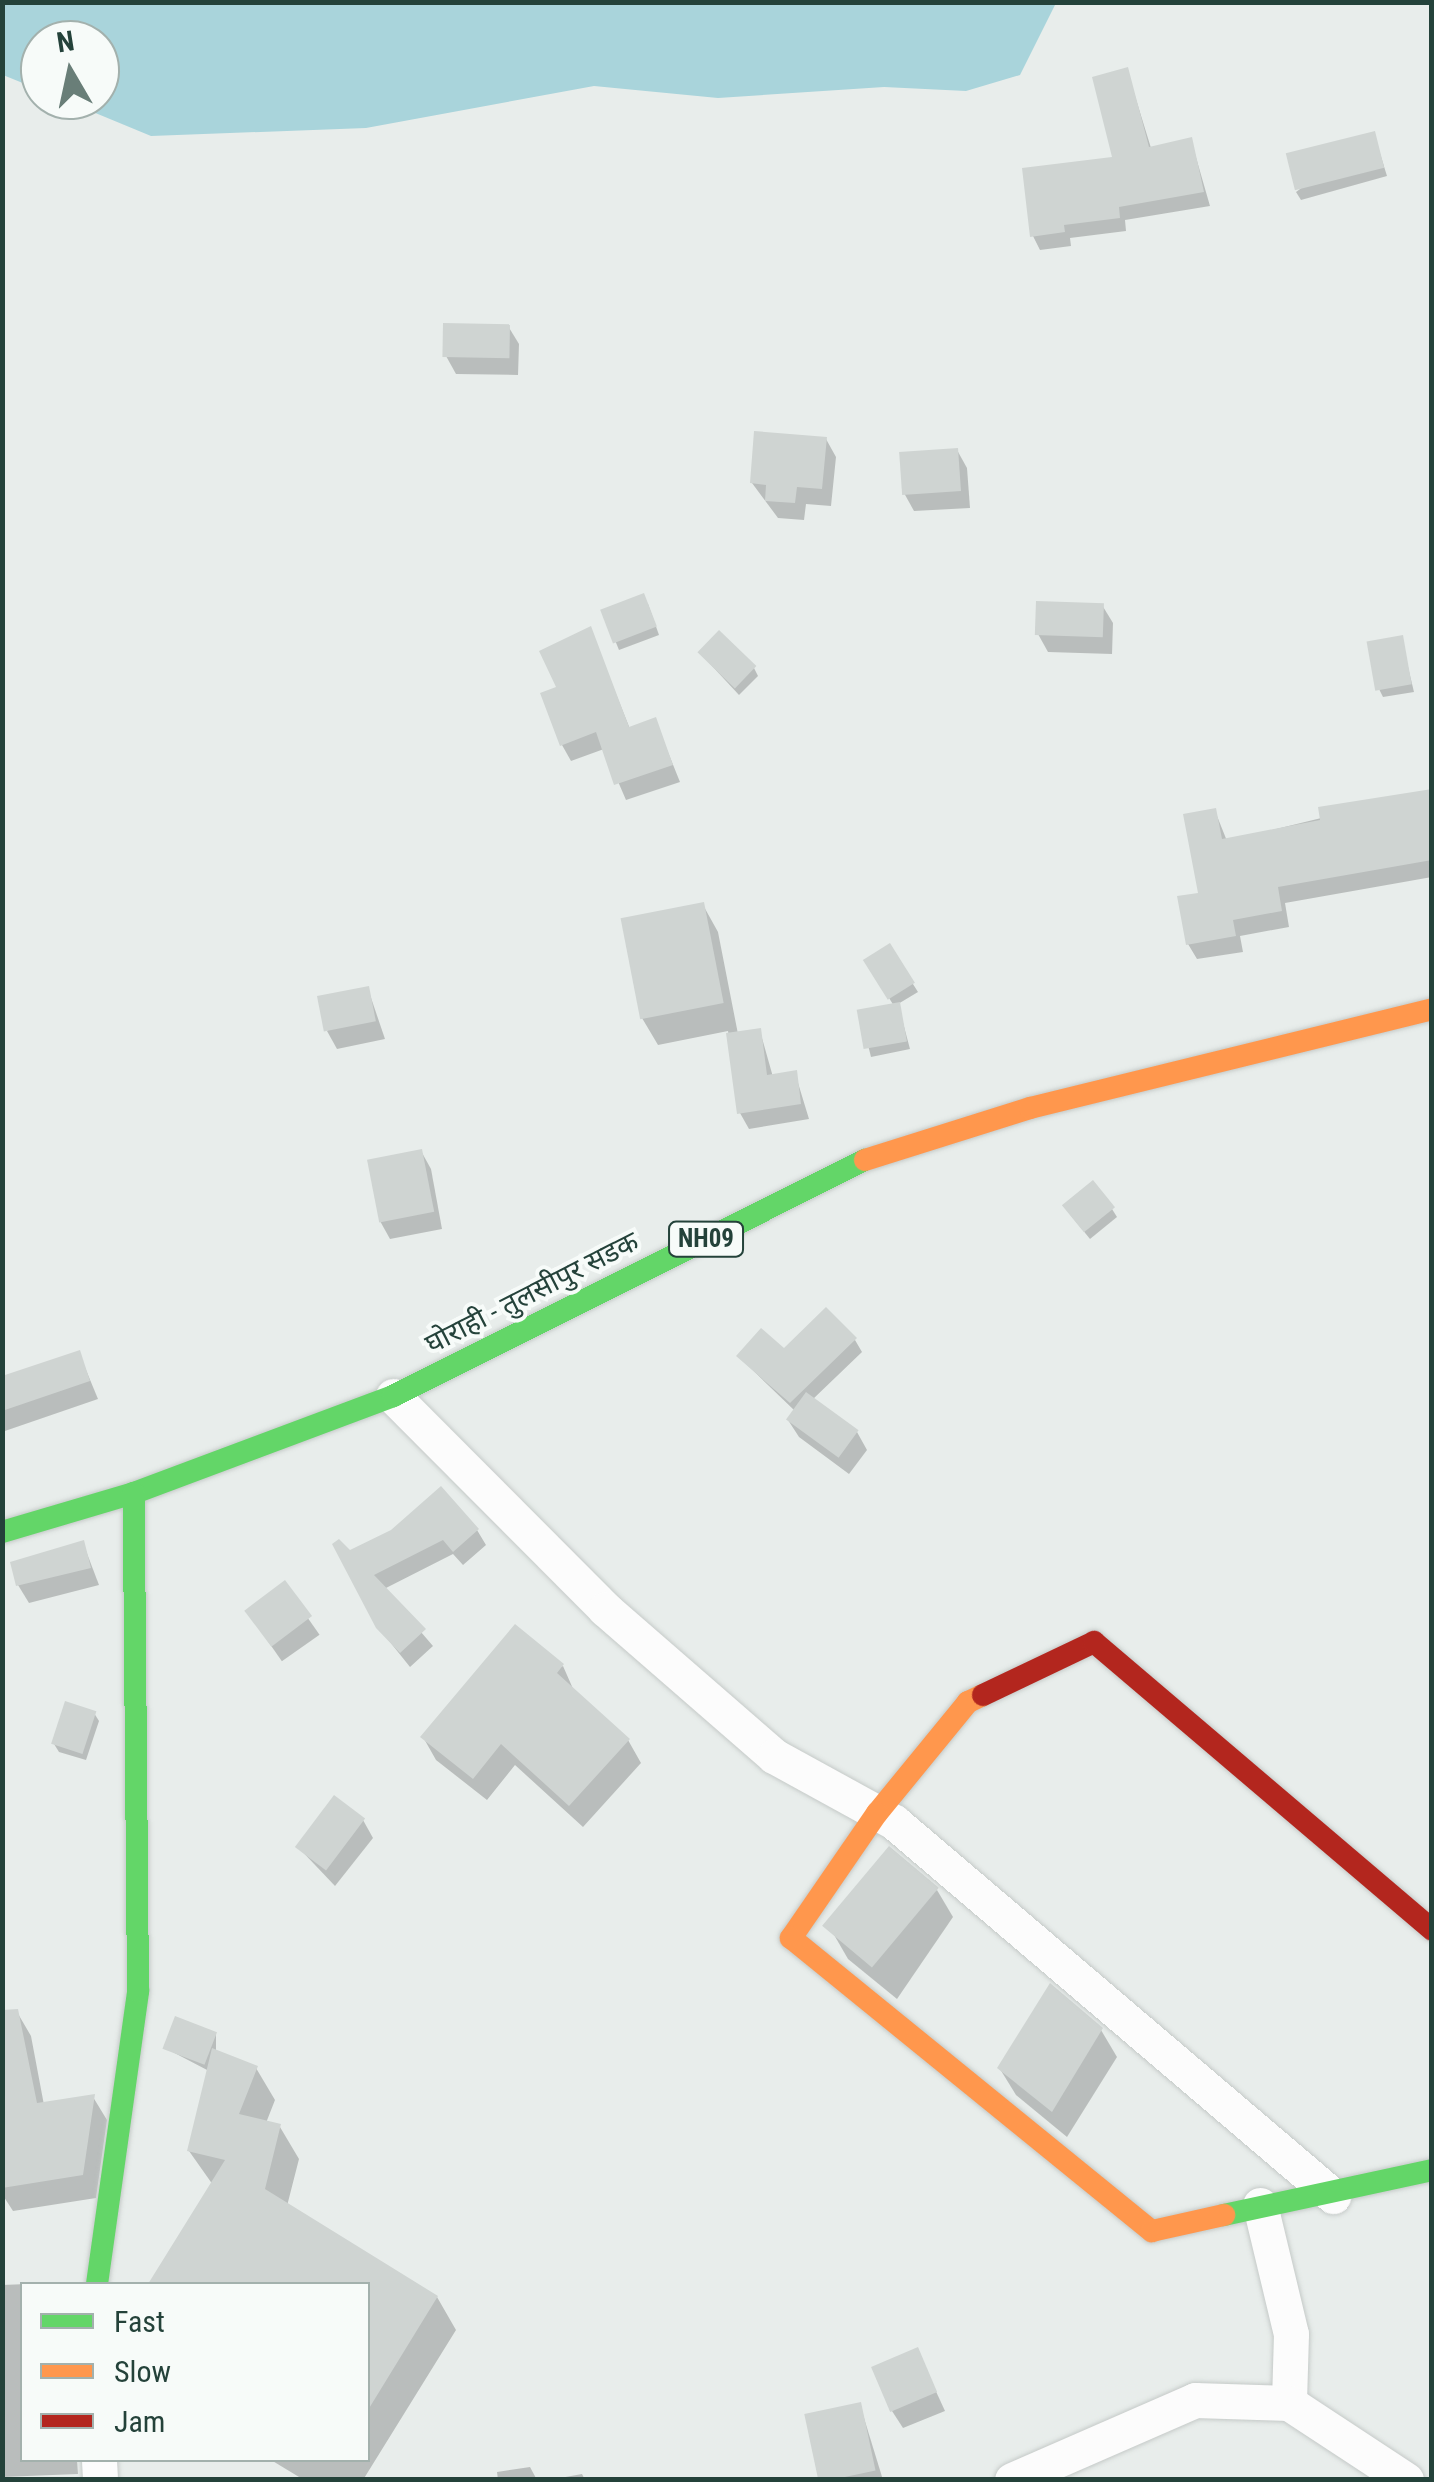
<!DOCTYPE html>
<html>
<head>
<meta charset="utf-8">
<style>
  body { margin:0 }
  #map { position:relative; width:1434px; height:2482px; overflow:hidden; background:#e8edeb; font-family:"Roboto Condensed","Noto Sans Devanagari",sans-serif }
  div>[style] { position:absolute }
  .water>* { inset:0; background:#a9d4db }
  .shadow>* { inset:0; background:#0003; transform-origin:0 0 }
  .building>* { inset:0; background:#cfd4d2; transform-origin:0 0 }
  .roads { filter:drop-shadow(0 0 2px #c5cac8) drop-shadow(0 0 2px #c5cac8) }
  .street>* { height:35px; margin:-17.5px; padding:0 17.5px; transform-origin:17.5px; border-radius:17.5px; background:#fcfcfc }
  .fast>* { height:22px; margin:-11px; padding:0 11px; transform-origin:11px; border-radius:11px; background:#63d668 }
  .slow>* { height:22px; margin:-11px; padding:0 11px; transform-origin:11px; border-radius:11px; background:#ff974d }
  .jam>* { height:22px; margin:-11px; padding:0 11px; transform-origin:11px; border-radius:11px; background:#b3261e }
  span { translate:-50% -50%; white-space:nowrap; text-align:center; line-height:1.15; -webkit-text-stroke:8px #f7fbf9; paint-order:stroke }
  .shield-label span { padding:2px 8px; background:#f7fbf9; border:2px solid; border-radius:8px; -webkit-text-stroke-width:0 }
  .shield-label { font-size:25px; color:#24423a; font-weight:700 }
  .street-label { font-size:28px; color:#24423a }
  .frame { position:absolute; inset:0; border:5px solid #24423a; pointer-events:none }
  .legend { position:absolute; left:20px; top:2282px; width:350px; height:180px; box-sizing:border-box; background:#f7fbf9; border:2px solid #a3b1ad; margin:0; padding:12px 18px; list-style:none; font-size:30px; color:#24423a }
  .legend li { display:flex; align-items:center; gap:20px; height:50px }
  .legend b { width:50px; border:2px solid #a3b1ad }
  .north { position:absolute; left:20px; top:20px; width:100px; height:100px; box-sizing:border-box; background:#f7fbf9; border:2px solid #a3b1ad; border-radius:50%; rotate:351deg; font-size:28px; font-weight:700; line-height:40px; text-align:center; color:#24423a }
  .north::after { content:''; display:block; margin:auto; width:35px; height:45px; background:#697e78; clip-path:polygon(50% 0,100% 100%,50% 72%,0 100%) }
</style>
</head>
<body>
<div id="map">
  <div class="water">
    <i style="clip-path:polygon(2px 3px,3px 2px,1056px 3px,1020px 75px,966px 91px,884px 87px,718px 98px,594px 86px,366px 128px,151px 136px,64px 100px,100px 100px,100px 40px,40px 40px,40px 90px,3px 75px)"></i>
  </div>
  <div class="shadow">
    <i style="clip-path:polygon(1127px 70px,1151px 148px,1191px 140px,1210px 206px,1125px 220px,1126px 231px,1070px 238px,1071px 246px,1040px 250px,1033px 236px,1115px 159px)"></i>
    <i style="clip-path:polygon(1374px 134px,1387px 176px,1301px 200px,1296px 192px)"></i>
    <i style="clip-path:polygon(508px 326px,519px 344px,518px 375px,456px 374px,446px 356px)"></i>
    <i style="clip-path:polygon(826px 439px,836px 457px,831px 506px,806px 504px,804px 520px,778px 518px,752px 483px)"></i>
    <i style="clip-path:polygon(957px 450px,967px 468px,970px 508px,914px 511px,904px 493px)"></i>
    <i style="clip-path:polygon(648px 604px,659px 635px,619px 650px,603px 611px)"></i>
    <i style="clip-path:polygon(1102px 605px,1113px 623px,1112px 654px,1048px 652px,1038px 634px)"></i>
    <i style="clip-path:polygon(590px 629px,630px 729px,655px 720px,680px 782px,626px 800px,604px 749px,571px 761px,562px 745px,560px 688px)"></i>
    <i style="clip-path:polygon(1401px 638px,1414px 692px,1383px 697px,1379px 689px)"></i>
    <i style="clip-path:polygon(700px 653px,754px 668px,758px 676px,739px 695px)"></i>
    <i style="clip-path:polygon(1432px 791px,1432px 877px,1285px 903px,1289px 927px,1240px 936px,1243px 952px,1197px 959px,1188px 944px,1215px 811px,1227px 841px)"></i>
    <i style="clip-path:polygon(703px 905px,718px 932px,738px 1034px,760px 1031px,773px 1077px,795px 1073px,809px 1119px,749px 1129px,740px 1113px,728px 1031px,658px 1045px,642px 1018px)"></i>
    <i style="clip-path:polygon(889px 946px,918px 992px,898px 1004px,910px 1049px,871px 1057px,860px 1013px,894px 1006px,866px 961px)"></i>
    <i style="clip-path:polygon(368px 989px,385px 1039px,337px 1049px,327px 1031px)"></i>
    <i style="clip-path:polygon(421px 1151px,431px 1169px,442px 1229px,390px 1239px,380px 1221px)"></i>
    <i style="clip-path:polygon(1112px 1209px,1117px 1217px,1090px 1239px,1069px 1213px)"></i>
    <i style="clip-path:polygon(855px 1340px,862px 1352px,812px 1400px,857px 1432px,867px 1450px,849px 1474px,799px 1437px,788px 1420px,795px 1411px,739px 1357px)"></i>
    <i style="clip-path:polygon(79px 1353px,98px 1399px,2px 1432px,2px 1379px)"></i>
    <i style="clip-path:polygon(477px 1530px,486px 1545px,463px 1565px,453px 1554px,384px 1589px,433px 1646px,410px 1667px,378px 1627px,350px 1553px)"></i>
    <i style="clip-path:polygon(83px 1543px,99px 1585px,29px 1603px,18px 1585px)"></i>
    <i style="left:284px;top:1584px;width:62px;height:46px;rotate:55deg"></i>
    <i style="clip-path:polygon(563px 1666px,574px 1691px,628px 1740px,641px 1763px,583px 1827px,515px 1765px,487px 1800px,436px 1760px,423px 1737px)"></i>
    <i style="clip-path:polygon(94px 1713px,99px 1721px,86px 1760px,59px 1752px,54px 1744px)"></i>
    <i style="clip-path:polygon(363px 1820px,373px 1838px,335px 1886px,297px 1846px)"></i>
    <i style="clip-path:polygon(937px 1890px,953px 1917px,897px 1999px,848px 1959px,833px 1933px)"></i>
    <i style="clip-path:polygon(17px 2012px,31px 2036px,44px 2105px,93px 2097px,107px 2120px,96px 2198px,13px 2211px,2px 2194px,2px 2015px)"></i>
    <i style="clip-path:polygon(1101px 2030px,1117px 2057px,1067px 2137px,1016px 2095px,1000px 2069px)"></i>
    <i style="clip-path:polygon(216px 2034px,216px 2052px,256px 2068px,275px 2100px,266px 2123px,280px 2127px,299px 2159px,287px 2206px,437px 2297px,456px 2330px,363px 2480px,304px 2480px,271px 2460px,368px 2460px,368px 2284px,151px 2284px,213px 2185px,189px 2151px,209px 2071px,165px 2048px)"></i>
    <i style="clip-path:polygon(52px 2283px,22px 2284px,22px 2460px,77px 2460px,78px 2474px,2px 2477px,2px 2285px)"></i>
    <i style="clip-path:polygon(917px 2350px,945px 2411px,903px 2428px,892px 2411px)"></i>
    <i style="clip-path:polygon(860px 2405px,883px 2480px,820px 2480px)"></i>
    <i style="clip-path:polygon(530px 2467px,537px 2480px,498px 2480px,497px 2472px)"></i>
    <i style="clip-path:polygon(582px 2474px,585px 2480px,549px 2480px)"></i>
  </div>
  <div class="building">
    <i style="clip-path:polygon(1128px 67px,1149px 147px,1192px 137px,1204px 192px,1119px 207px,1120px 218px,1064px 225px,1065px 232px,1030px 237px,1022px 168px,1112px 157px,1092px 77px)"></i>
    <i style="left:1375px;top:131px;width:38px;height:92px;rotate:76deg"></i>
    <i style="left:443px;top:323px;width:67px;height:34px;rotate:1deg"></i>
    <i style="clip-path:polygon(754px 431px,827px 437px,822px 489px,797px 487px,795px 503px,765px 501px,766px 485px,750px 483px)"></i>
    <i style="left:958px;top:448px;width:43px;height:59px;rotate:86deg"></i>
    <i style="left:644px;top:593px;width:36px;height:47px;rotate:69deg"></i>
    <i style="left:1036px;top:601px;width:68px;height:34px;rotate:2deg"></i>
    <i style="clip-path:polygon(591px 626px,629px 727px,656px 717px,673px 765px,614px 785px,596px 732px,560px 746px,540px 693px,556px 687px,539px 651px)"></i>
    <i style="left:719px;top:630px;width:52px;height:31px;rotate:44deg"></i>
    <i style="left:1403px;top:635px;width:50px;height:37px;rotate:80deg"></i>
    <i style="clip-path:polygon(1432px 789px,1432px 860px,1278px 887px,1282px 911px,1233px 920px,1236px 936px,1186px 945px,1177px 896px,1198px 893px,1183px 814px,1216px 808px,1222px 839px,1320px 820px,1318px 807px)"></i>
    <i style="left:704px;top:902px;width:103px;height:85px;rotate:79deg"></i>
    <i style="left:890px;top:943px;width:47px;height:32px;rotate:58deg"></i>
    <i style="left:369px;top:986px;width:36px;height:53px;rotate:79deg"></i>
    <i style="left:900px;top:1002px;width:40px;height:44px;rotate:80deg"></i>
    <i style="clip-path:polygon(761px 1028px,767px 1075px,797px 1070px,801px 1104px,737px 1114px,726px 1033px)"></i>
    <i style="left:422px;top:1149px;width:64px;height:56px;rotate:79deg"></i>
    <i style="left:1093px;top:1180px;width:35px;height:40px;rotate:51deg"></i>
    <i style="clip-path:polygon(826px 1307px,857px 1338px,790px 1403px,736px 1356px,761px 1328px,784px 1348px)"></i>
    <i style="clip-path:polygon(80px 1350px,90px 1381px,2px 1411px,2px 1376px)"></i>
    <i style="left:806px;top:1392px;width:65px;height:34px;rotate:36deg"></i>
    <i style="clip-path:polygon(441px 1486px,479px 1529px,453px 1552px,443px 1540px,374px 1575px,426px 1629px,400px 1653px,376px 1628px,332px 1544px,339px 1539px,350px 1550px,391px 1530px)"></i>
    <i style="clip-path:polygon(84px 1540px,91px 1568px,16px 1586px,10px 1562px)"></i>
    <i style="left:285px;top:1580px;width:45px;height:51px;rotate:53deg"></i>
    <i style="clip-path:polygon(515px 1624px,564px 1664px,557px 1673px,630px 1739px,569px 1806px,501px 1744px,473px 1779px,420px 1737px)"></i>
    <i style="left:65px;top:1701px;width:33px;height:45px;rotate:18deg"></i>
    <i style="left:334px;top:1795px;width:39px;height:65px;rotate:37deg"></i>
    <i style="left:889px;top:1846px;width:65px;height:104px;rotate:40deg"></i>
    <i style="clip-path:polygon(1050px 1983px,1103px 2028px,1052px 2112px,997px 2068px)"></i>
    <i style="clip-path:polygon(18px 2009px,37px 2103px,95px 2094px,83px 2175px,2px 2188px,2px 2010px)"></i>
    <i style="left:175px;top:2016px;width:45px;height:35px;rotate:21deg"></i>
    <i style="clip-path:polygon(212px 2048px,258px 2066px,239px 2114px,281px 2124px,265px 2189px,438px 2296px,368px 2410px,368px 2284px,148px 2284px,225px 2160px,187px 2151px)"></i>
    <i style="left:918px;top:2347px;width:49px;height:51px;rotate:67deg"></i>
    <i style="left:861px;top:2402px;width:70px;height:58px;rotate:78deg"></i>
  </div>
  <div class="roads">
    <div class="street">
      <i style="left:393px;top:1396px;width:301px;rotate:45.1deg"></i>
      <i style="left:605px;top:1609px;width:224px;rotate:41deg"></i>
      <i style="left:774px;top:1756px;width:137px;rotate:28.8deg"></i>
      <i style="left:894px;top:1822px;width:577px;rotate:40.43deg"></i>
      <i style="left:1260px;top:2205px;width:133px;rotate:76.5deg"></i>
      <i style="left:1291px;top:2334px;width:69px;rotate:91.7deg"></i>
      <i style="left:1289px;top:2403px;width:140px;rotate:33.3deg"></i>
      <i style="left:99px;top:2460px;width:20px;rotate:87deg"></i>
      <i style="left:1012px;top:2480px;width:200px;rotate:-23.6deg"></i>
      <i style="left:1195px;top:2400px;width:94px;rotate:1.8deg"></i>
    </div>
    <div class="fast">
      <i style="left:2px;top:1532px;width:138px;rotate:-16.5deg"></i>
      <i style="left:134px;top:1493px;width:277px;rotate:-20.5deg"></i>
      <i style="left:393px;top:1396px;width:528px;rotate:-26.57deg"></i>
      <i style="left:1224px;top:2215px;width:213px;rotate:-12.2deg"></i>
      <i style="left:97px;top:2284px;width:296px;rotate:-82deg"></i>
      <i style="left:138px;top:1991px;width:498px;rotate:-90.5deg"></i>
    </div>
    <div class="slow">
      <i style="left:865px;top:1160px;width:173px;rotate:-17.5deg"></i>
      <i style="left:1030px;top:1108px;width:414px;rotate:-13.8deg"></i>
      <i style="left:983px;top:1695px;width:17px;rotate:155deg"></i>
      <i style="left:968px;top:1702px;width:144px;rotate:129.3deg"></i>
      <i style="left:877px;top:1813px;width:152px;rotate:124.5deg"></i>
      <i style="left:791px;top:1938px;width:465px;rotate:39.1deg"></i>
      <i style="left:1152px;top:2231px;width:74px;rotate:-12.5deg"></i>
    </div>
    <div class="jam">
      <i style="left:983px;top:1695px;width:123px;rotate:-25.5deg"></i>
      <i style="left:1094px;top:1642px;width:444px;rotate:40.4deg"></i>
    </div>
  </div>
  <div class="shield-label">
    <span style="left:706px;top:1239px">NH09</span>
  </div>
  <div class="street-label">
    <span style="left:532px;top:1293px;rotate:-27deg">घोराही - तुलसीपुर सडक</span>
  </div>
  <div class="frame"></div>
  <ul class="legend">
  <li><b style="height:12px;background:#63d668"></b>Fast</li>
  <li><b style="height:12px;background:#ff974d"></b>Slow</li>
  <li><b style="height:12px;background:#b3261e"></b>Jam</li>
  </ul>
  <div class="north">N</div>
</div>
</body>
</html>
